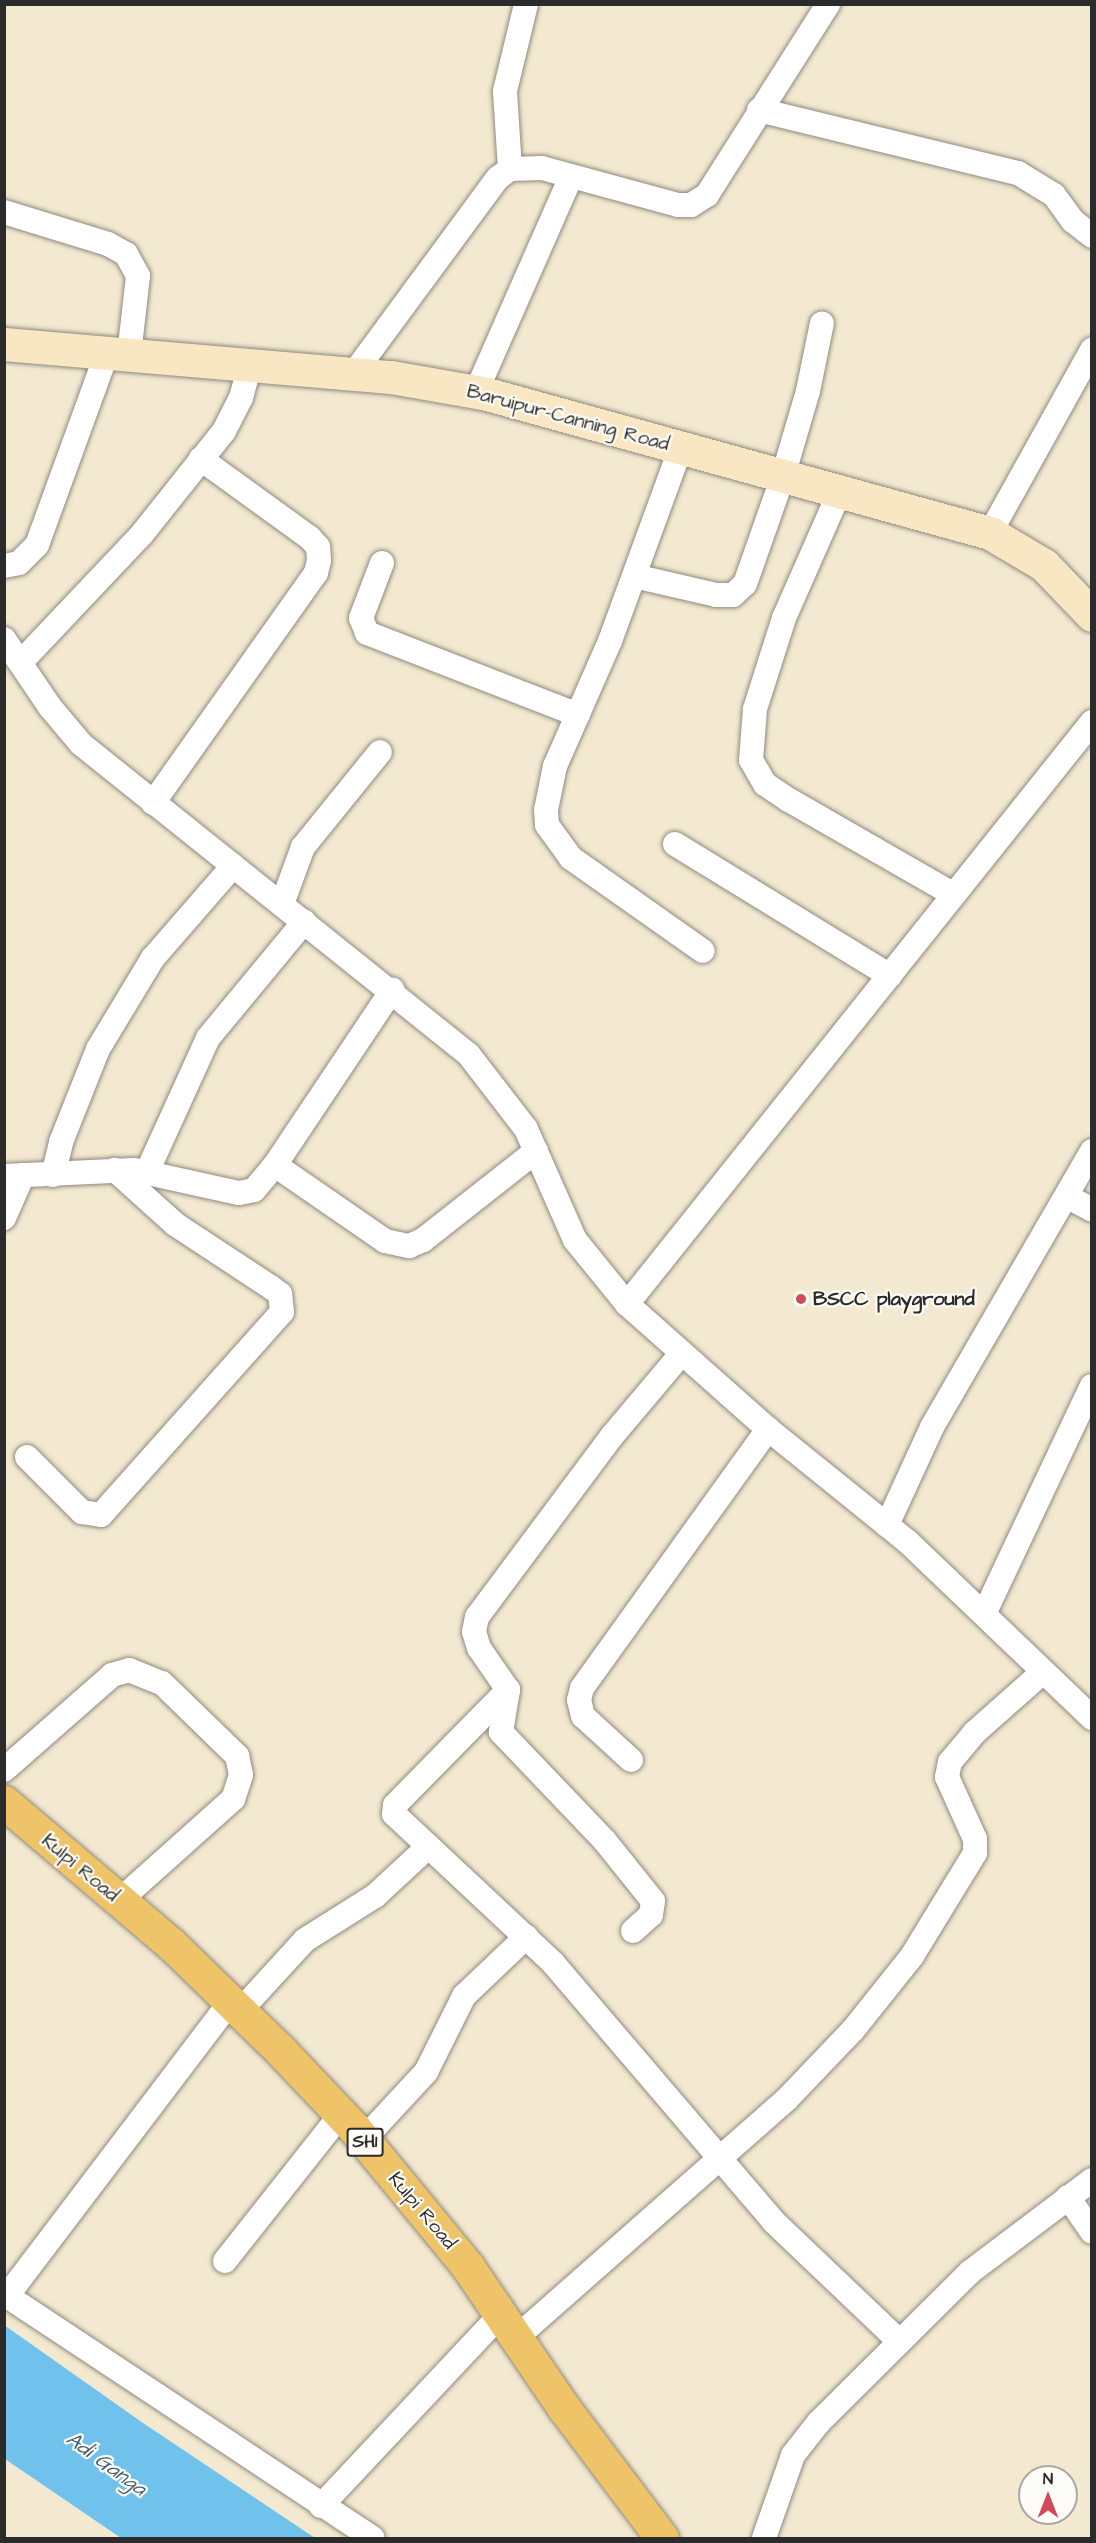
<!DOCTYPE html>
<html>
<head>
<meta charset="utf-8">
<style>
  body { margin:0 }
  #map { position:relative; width:1096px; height:2543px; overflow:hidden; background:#f3e8d0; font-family:"Architects Daughter",sans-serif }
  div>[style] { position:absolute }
  .water>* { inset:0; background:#70c2ec }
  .roads { filter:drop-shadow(0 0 2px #8f8a7e) drop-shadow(0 0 2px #8f8a7e) }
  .minor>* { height:24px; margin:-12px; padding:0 12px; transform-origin:12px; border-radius:12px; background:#fff }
  .secondary>* { height:33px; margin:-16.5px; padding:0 16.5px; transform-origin:16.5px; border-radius:16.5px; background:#f9e7c3 }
  .primary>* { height:33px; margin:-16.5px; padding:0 16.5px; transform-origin:16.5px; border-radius:16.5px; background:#efc469 }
  .dots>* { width:16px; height:16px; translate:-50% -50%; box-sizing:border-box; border:3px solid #fdfcf7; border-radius:50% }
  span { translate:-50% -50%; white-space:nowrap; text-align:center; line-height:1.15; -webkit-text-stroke:4.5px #fdfcf7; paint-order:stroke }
  .shield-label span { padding:2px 4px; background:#fdfcf7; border:2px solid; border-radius:4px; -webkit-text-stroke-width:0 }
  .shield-label { font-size:18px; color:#2b2b2b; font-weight:700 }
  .street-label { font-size:20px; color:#2b2b2b }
  .poi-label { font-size:20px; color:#2b2b2b; font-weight:700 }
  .left { translate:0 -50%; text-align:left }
  .water-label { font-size:21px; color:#43606f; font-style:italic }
  .frame { position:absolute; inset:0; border:6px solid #2b2b2b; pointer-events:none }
  .north { position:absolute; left:1018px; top:2465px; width:60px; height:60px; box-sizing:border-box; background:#fdfcf7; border:2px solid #a9a8a5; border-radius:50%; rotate:0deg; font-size:16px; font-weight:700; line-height:24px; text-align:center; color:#2b2b2b }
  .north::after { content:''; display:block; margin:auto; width:21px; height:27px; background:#d1495b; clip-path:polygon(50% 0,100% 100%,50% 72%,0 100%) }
</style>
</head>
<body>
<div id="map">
  <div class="water">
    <i style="clip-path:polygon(4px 2325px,143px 2423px,315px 2538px,121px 2538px,5px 2459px)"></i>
  </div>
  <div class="roads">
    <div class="minor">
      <i style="left:759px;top:110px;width:267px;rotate:13.7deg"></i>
      <i style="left:1018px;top:173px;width:42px;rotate:31.4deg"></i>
      <i style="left:1054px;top:195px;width:32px;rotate:54deg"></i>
      <i style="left:1073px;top:221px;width:24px;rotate:38deg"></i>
      <i style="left:510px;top:169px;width:78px;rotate:-93.7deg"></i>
      <i style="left:505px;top:91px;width:89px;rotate:-76.4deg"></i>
      <i style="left:4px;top:212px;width:109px;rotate:17.1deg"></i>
      <i style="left:108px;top:244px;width:21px;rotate:29deg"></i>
      <i style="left:126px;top:254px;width:25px;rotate:61deg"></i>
      <i style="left:138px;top:276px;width:80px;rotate:96.5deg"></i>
      <i style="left:354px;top:373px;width:242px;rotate:-53.6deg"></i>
      <i style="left:498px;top:178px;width:15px;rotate:-37deg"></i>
      <i style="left:510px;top:169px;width:32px;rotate:-2deg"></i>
      <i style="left:542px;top:168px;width:141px;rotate:15.2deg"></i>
      <i style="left:678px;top:205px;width:13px"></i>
      <i style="left:691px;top:205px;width:19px;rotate:-32deg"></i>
      <i style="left:707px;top:195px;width:226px;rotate:-57.6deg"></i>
      <i style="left:476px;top:392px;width:235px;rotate:-66.2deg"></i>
      <i style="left:681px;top:447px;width:207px;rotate:110.1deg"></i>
      <i style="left:610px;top:641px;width:137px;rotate:113.7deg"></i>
      <i style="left:555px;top:766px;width:45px;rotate:101.6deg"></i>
      <i style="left:546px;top:810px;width:15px;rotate:86deg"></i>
      <i style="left:547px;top:825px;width:41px;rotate:54deg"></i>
      <i style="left:571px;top:858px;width:161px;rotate:35.2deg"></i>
      <i style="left:840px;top:491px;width:139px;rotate:113.8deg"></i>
      <i style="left:784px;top:618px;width:96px;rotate:107.7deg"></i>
      <i style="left:755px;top:709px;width:51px;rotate:94.5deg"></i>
      <i style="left:751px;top:760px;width:28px;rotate:60deg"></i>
      <i style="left:765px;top:784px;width:29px;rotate:34deg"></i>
      <i style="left:789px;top:800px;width:190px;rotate:29.9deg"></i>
      <i style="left:990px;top:533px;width:210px;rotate:-60.9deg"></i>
      <i style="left:382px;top:563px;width:59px;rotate:110.9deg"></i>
      <i style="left:361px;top:618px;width:16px;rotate:68deg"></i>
      <i style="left:367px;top:633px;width:226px;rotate:21.2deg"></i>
      <i style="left:4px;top:566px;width:15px;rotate:-11deg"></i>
      <i style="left:19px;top:563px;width:25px;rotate:-45deg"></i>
      <i style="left:37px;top:545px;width:204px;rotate:-70deg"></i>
      <i style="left:634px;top:576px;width:84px;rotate:13deg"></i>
      <i style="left:716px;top:595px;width:17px"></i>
      <i style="left:733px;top:595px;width:16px;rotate:-43deg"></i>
      <i style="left:745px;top:584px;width:114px;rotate:-70.6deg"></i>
      <i style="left:783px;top:476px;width:89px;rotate:-73.6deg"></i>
      <i style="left:808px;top:391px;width:69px;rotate:-78.4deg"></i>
      <i style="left:4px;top:639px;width:82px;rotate:55.9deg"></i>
      <i style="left:50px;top:707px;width:48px;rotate:50deg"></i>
      <i style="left:81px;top:744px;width:497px;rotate:38.7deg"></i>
      <i style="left:469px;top:1055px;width:93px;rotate:52.4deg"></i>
      <i style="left:526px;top:1129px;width:121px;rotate:66.2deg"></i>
      <i style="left:575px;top:1240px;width:82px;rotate:50.9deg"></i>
      <i style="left:627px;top:1304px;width:188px;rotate:41.6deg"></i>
      <i style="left:768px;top:1429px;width:180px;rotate:38.9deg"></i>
      <i style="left:908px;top:1542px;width:255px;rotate:43.7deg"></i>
      <i style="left:21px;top:662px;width:176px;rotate:-46.6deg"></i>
      <i style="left:142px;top:534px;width:132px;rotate:-51.5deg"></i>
      <i style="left:224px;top:431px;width:37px;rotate:-63deg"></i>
      <i style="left:241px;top:398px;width:34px;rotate:-75deg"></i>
      <i style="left:153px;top:803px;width:282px;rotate:-54.7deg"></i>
      <i style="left:316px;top:573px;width:13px;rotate:-77deg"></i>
      <i style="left:319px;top:560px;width:13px;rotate:-94deg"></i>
      <i style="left:318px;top:547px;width:12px;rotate:-132deg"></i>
      <i style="left:310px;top:538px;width:135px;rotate:-144.1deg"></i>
      <i style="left:675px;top:844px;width:252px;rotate:31.5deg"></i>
      <i style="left:282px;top:904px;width:61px;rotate:-69.8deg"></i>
      <i style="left:303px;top:847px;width:122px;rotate:-51deg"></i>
      <i style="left:275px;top:1165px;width:134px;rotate:34.6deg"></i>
      <i style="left:385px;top:1241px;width:25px;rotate:12deg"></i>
      <i style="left:409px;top:1246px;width:15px;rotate:-23deg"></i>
      <i style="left:423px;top:1240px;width:144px;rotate:-38.2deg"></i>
      <i style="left:147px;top:1172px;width:147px;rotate:-65.5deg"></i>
      <i style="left:208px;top:1038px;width:151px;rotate:-50.4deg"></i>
      <i style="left:53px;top:1175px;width:34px;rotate:-76deg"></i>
      <i style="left:61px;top:1142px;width:100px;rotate:-68.3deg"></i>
      <i style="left:98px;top:1049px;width:106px;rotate:-58.9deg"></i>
      <i style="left:153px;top:958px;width:122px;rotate:-49deg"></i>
      <i style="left:4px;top:1176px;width:130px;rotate:-2.6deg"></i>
      <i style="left:134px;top:1170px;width:107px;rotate:12.4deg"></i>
      <i style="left:239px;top:1193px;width:15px;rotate:-11deg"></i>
      <i style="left:254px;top:1190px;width:33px;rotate:-50deg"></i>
      <i style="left:275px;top:1165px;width:211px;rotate:-56.2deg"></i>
      <i style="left:1068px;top:1197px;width:27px;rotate:28deg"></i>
      <i style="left:4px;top:1218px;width:47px;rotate:-66.2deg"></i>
      <i style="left:627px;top:1304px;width:745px;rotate:-51.38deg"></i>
      <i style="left:27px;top:1457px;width:78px;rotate:45deg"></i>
      <i style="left:82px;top:1512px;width:19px;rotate:9deg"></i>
      <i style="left:101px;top:1515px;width:272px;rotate:-48.3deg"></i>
      <i style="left:282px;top:1312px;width:18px;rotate:-96deg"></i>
      <i style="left:280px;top:1294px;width:10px;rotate:-143deg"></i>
      <i style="left:272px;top:1288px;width:116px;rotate:-146.6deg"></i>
      <i style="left:175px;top:1224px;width:81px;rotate:-138deg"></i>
      <i style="left:887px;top:1525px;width:108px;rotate:-65.3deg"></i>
      <i style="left:932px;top:1427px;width:319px;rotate:-59.9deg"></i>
      <i style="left:984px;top:1614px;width:252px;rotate:-64.7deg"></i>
      <i style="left:508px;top:1690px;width:161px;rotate:134.5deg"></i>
      <i style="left:395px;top:1805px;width:9px;rotate:96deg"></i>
      <i style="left:394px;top:1814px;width:218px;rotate:43.1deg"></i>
      <i style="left:553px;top:1963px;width:339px;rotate:49.5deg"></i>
      <i style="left:773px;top:2221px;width:174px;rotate:43.6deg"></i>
      <i style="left:631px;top:1760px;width:65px;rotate:-137.5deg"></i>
      <i style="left:583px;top:1716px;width:16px;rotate:-104deg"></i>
      <i style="left:579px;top:1700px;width:12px;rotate:-76deg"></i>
      <i style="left:582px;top:1688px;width:319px;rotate:-54.3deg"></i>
      <i style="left:4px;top:1770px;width:144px;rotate:-41.3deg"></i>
      <i style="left:112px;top:1675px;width:18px;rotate:-16deg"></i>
      <i style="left:129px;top:1670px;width:35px;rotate:22deg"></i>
      <i style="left:162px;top:1683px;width:105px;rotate:44.2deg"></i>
      <i style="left:237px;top:1756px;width:19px;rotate:78deg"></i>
      <i style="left:241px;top:1775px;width:25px;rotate:108deg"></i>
      <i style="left:233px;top:1799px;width:153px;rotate:138.2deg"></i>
      <i style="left:633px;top:1931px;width:24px;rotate:-42deg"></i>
      <i style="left:651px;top:1915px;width:14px;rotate:-82deg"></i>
      <i style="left:653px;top:1901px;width:77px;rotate:-128.7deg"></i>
      <i style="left:605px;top:1841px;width:151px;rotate:-133.7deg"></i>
      <i style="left:501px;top:1732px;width:43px;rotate:-80.5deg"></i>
      <i style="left:508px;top:1690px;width:51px;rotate:-124.6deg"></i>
      <i style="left:479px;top:1648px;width:17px;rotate:-107deg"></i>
      <i style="left:474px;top:1632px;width:15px;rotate:-79deg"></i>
      <i style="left:477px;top:1617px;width:226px;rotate:-53.3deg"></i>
      <i style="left:612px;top:1436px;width:107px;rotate:-49.9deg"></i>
      <i style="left:240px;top:2011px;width:96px;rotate:-47.5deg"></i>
      <i style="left:305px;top:1940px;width:83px;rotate:-32.2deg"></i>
      <i style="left:375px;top:1896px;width:72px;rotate:-42.8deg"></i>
      <i style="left:363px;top:2140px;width:93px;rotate:-47.2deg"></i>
      <i style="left:426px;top:2072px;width:85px;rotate:-63.4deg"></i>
      <i style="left:464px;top:1996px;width:86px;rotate:-43.6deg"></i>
      <i style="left:1068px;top:2197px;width:42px;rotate:55.6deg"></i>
      <i style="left:225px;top:2261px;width:187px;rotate:-51.7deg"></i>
      <i style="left:4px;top:2294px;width:442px;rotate:33.5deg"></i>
      <i style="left:7px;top:2296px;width:369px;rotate:-52.8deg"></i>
      <i style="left:517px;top:2337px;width:360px;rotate:-41.4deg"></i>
      <i style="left:787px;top:2099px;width:95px;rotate:-46.3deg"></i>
      <i style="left:853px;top:2030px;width:95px;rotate:-51.4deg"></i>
      <i style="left:912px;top:1956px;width:121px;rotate:-58.5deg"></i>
      <i style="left:975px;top:1853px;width:14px;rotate:-90deg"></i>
      <i style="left:975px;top:1839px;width:68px;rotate:-114.3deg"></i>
      <i style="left:947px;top:1777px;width:15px;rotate:-79deg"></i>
      <i style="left:950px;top:1762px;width:38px;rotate:-50deg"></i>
      <i style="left:974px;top:1733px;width:92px;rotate:-41.5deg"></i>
      <i style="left:321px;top:2506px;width:263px;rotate:-46.8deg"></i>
      <i style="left:764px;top:2538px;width:88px;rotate:-70.7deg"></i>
      <i style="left:793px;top:2455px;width:42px;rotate:-51.8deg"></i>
      <i style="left:819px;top:2422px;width:213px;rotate:-44.8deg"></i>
      <i style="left:970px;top:2272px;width:153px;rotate:-37deg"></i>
    </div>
    <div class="secondary">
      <i style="left:4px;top:344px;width:388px;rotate:4.9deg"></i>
      <i style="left:391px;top:377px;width:97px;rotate:10deg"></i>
      <i style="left:487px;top:394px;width:522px;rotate:15.45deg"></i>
      <i style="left:990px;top:533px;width:63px;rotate:30.7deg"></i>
      <i style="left:1044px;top:565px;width:69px;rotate:46.2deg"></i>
    </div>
    <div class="primary">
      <i style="left:4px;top:1802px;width:219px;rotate:40.4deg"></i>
      <i style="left:171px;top:1944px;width:153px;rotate:44.2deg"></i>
      <i style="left:281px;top:2051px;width:106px;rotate:46.5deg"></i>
      <i style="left:354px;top:2128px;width:180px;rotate:50.6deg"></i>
      <i style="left:468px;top:2267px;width:171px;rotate:55.8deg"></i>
      <i style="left:564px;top:2408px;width:163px;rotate:53deg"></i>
    </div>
  </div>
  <div class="dots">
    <i style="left:801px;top:1299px;background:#d1495b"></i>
  </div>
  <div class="shield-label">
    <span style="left:365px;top:2142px">SH1</span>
  </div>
  <div class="street-label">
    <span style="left:568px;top:418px;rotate:15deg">Baruipur-Canning Road</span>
    <span style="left:80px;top:1868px;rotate:40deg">Kulpi Road</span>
    <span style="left:422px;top:2211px;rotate:50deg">Kulpi Road</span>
  </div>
  <div class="poi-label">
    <span class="left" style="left:813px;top:1299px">BSCC playground</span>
  </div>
  <div class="water-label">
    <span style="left:106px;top:2464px;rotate:36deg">Adi Ganga</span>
  </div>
  <div class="frame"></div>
  <div class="north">N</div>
</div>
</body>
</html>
